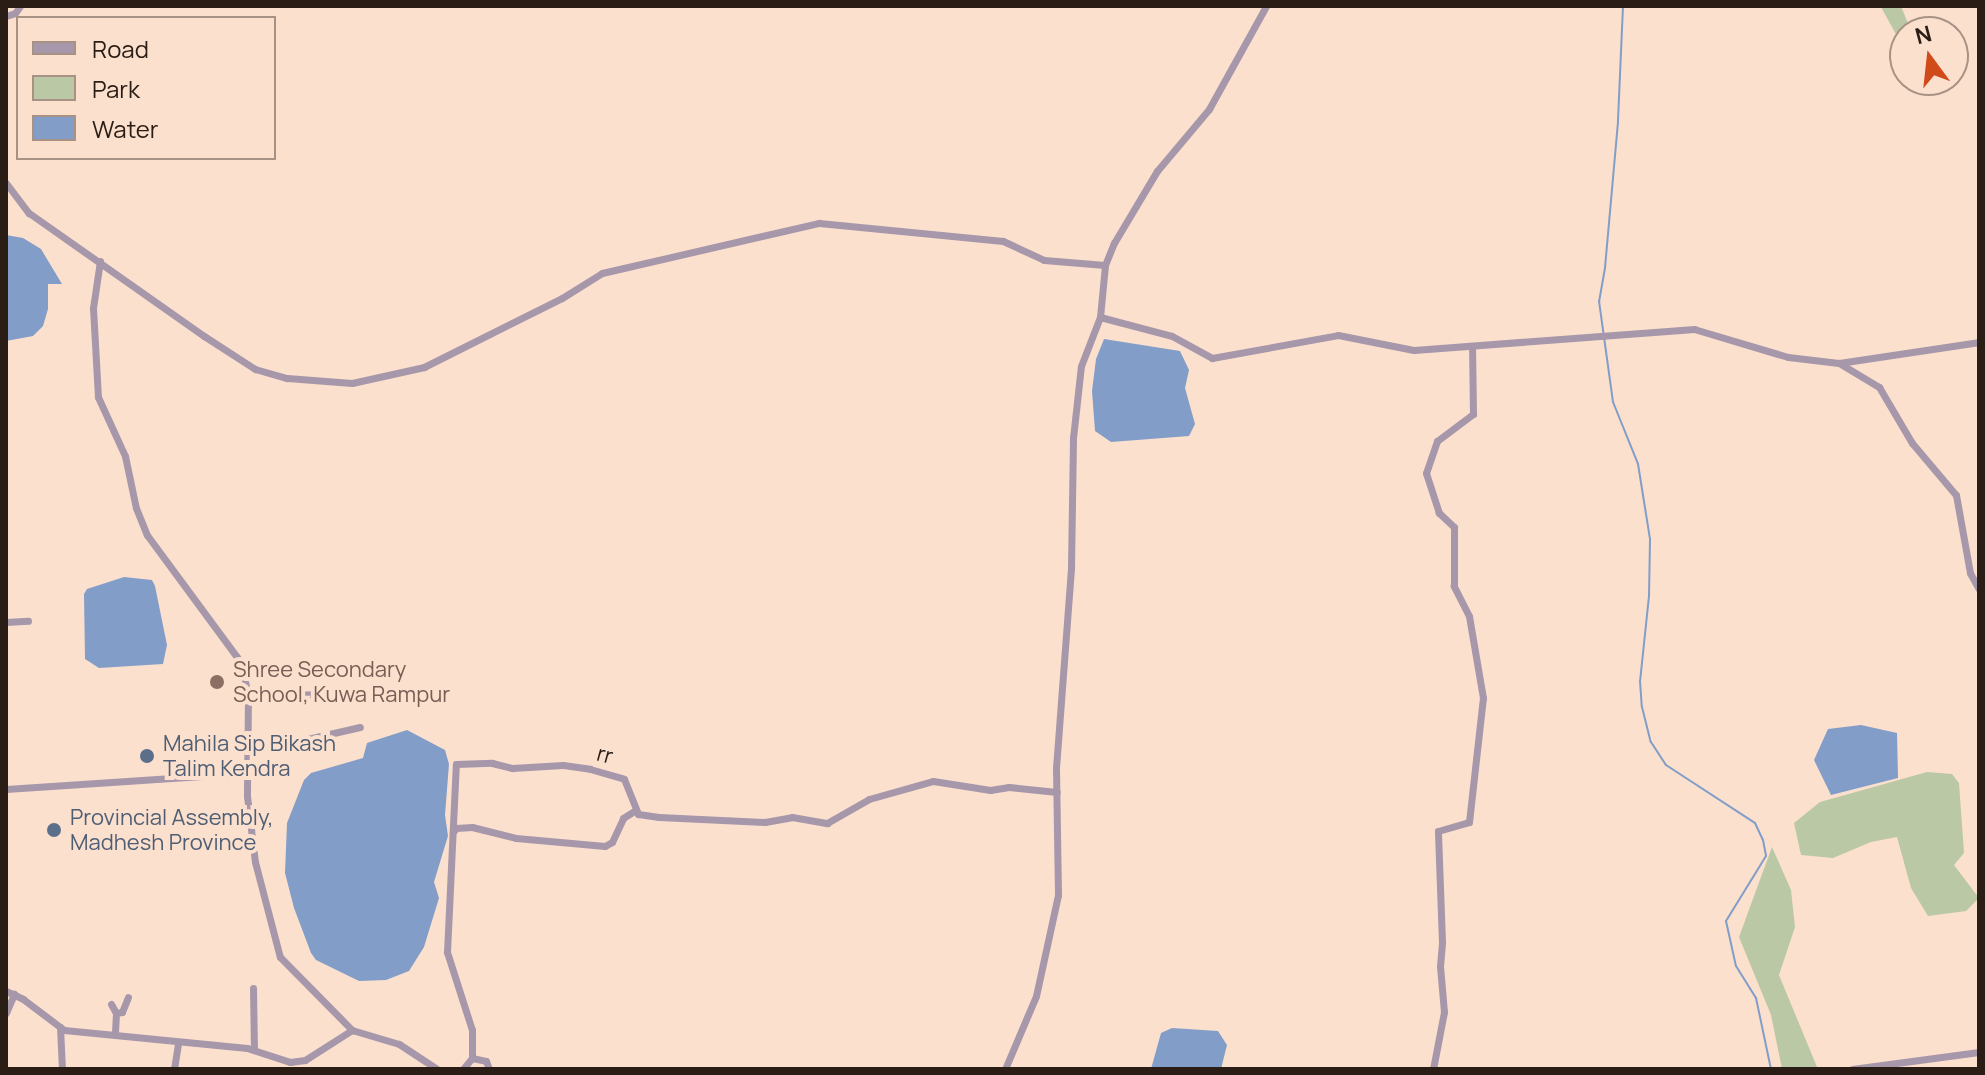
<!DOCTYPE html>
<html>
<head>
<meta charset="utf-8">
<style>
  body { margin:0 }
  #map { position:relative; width:1985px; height:1075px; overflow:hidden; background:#fce0ce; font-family:Manrope,sans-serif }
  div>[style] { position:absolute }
  .green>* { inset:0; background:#bac8a5 }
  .water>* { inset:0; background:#829dc8 }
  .stream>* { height:2px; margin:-1px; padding:0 1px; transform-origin:1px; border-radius:1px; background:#829dc8 }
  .minor>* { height:7px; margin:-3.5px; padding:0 3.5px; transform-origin:3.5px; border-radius:3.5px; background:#a797aa }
  .dots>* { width:22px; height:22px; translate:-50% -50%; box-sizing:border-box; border:4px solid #fce0ce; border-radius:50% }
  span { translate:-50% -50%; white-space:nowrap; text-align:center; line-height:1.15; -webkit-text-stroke:8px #fce0ce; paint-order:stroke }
  .education-label { font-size:22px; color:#785e54 }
  .left { translate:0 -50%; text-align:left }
  .service-label { font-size:22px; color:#4e5e75 }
  .street-label { font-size:22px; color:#291d15 }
  .frame { position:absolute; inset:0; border:8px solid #291d15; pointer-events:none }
  .legend { position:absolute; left:16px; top:16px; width:260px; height:144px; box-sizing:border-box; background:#fce0ce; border:2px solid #a89284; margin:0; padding:10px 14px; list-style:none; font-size:24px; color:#291d15 }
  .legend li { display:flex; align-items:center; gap:16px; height:40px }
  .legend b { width:40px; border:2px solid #a89284 }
  .north { position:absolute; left:1889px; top:16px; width:80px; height:80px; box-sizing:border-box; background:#fce0ce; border:2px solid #a89284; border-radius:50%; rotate:345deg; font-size:22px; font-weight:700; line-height:32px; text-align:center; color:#291d15 }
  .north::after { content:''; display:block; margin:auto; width:28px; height:36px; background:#d14a1a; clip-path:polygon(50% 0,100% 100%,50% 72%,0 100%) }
</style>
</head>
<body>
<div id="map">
  <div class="green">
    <i style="clip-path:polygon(1901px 6px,1911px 31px,1898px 38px,1881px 7px)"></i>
    <i style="clip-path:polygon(1927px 772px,1952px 774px,1959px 783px,1964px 853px,1954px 865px,1979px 898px,1966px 911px,1928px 916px,1911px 888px,1897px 837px,1871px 842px,1833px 858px,1801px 855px,1794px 823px,1820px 802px)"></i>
    <i style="clip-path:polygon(1772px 847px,1791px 890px,1795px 927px,1779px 975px,1817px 1067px,1807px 1069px,1782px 1069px,1771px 1015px,1739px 937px)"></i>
  </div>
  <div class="water">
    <i style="clip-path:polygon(6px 235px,23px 238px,41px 249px,62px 284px,48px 284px,48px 309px,43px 326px,33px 336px,6px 341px)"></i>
    <i style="clip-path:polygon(1104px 339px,1180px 351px,1189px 370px,1185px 388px,1195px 424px,1189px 436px,1111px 442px,1095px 431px,1092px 391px,1096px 359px)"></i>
    <i style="clip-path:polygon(124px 577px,152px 580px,155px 586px,167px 645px,163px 664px,99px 668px,85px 659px,84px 594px,87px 589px)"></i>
    <i style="clip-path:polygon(1861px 725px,1897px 733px,1898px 778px,1831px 795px,1814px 760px,1828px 729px)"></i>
    <i style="clip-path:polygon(407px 730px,445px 750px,449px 764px,445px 815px,448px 836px,434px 882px,439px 898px,424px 947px,409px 971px,386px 980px,359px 981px,316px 960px,311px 953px,294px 908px,285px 873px,287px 823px,304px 780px,311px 773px,363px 758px,367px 743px)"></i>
    <i style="clip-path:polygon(1172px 1028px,1218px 1031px,1227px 1045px,1221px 1069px,1151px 1069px,1161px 1033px)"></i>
  </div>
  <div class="stream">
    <i style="left:1623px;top:6px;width:116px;rotate:92.5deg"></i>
    <i style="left:1618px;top:122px;width:147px;rotate:95.1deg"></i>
    <i style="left:1605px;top:268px;width:34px;rotate:100deg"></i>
    <i style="left:1599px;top:301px;width:102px;rotate:82.1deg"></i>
    <i style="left:1613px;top:402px;width:67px;rotate:68deg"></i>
    <i style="left:1638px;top:464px;width:76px;rotate:80.9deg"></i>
    <i style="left:1650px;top:539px;width:57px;rotate:91deg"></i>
    <i style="left:1649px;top:596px;width:85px;rotate:96deg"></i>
    <i style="left:1640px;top:681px;width:26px;rotate:86deg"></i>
    <i style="left:1642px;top:707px;width:36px;rotate:76deg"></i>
    <i style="left:1651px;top:742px;width:27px;rotate:57deg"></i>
    <i style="left:1666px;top:765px;width:106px;rotate:33.1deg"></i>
    <i style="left:1755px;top:823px;width:19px;rotate:65deg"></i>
    <i style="left:1763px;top:840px;width:16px;rotate:79deg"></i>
    <i style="left:1766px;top:856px;width:76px;rotate:121.6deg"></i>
    <i style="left:1726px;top:921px;width:46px;rotate:77.5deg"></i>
    <i style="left:1736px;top:966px;width:38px;rotate:58deg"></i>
    <i style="left:1756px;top:998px;width:73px;rotate:78.1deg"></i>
  </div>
  <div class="minor">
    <i style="left:6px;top:16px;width:9px;rotate:-18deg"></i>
    <i style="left:15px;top:13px;width:9px;rotate:-54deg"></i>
    <i style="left:6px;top:183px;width:38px;rotate:53deg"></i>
    <i style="left:29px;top:213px;width:214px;rotate:35.1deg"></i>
    <i style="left:204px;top:336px;width:61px;rotate:32.9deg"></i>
    <i style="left:255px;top:369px;width:33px;rotate:16deg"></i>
    <i style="left:287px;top:378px;width:65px;rotate:4.4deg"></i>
    <i style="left:352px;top:383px;width:74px;rotate:-12.5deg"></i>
    <i style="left:424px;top:367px;width:154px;rotate:-26.6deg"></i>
    <i style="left:562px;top:298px;width:47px;rotate:-32deg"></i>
    <i style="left:602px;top:273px;width:223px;rotate:-13deg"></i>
    <i style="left:819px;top:223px;width:185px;rotate:5.6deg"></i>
    <i style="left:1003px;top:241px;width:45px;rotate:24.9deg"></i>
    <i style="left:1044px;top:260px;width:61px;rotate:4.7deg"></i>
    <i style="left:100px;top:261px;width:48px;rotate:98.5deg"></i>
    <i style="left:93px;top:308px;width:89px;rotate:86.8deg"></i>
    <i style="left:98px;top:397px;width:65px;rotate:65.4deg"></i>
    <i style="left:125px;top:456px;width:53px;rotate:78.1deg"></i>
    <i style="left:136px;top:508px;width:29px;rotate:68deg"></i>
    <i style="left:147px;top:535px;width:152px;rotate:53.6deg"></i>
    <i style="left:237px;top:657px;width:16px;rotate:68deg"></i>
    <i style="left:243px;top:672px;width:25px;rotate:78deg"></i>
    <i style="left:248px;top:696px;width:100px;rotate:90.6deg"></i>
    <i style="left:247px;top:796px;width:66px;rotate:83.1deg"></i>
    <i style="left:255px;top:862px;width:98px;rotate:75.3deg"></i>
    <i style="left:280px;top:957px;width:103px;rotate:45.4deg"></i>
    <i style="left:352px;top:1030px;width:49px;rotate:16.6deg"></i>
    <i style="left:399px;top:1044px;width:45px;rotate:33.3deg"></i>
    <i style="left:1100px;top:317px;width:74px;rotate:14.8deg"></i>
    <i style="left:1172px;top:336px;width:46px;rotate:28.8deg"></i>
    <i style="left:1212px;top:358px;width:128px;rotate:-10.3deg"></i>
    <i style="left:1338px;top:335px;width:77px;rotate:11.2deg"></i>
    <i style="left:1414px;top:350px;width:281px;rotate:-4.3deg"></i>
    <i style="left:1694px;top:329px;width:98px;rotate:16.6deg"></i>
    <i style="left:1788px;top:357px;width:51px;rotate:6.7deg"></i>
    <i style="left:1839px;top:363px;width:142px;rotate:-8.5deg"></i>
    <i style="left:1839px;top:363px;width:47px;rotate:31deg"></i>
    <i style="left:1879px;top:387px;width:65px;rotate:59.5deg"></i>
    <i style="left:1912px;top:443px;width:68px;rotate:49.8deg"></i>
    <i style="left:1956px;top:495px;width:79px;rotate:79.8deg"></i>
    <i style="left:1970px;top:573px;width:18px;rotate:61deg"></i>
    <i style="left:6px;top:622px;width:22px;rotate:-3deg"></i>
    <i style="left:248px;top:696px;width:79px;rotate:-1.5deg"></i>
    <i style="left:327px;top:694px;width:24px;rotate:-12deg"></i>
    <i style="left:248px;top:745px;width:29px;rotate:2deg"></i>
    <i style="left:277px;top:746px;width:85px;rotate:-12.9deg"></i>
    <i style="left:6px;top:789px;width:242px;rotate:-3.8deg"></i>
    <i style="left:453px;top:832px;width:5px;rotate:-53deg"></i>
    <i style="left:456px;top:828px;width:16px;rotate:-4deg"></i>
    <i style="left:472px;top:827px;width:45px;rotate:14deg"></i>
    <i style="left:516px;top:838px;width:89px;rotate:5.1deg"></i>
    <i style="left:605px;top:846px;width:8px;rotate:-30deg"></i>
    <i style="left:612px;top:842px;width:26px;rotate:-65deg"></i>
    <i style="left:623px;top:818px;width:15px;rotate:-32deg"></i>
    <i style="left:253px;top:988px;width:62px;rotate:89.1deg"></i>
    <i style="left:6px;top:991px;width:19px;rotate:25deg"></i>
    <i style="left:23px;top:999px;width:51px;rotate:37.1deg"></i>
    <i style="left:64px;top:1030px;width:184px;rotate:5.6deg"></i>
    <i style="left:247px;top:1048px;width:45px;rotate:18deg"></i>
    <i style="left:290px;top:1062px;width:15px;rotate:-8deg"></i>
    <i style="left:305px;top:1060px;width:56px;rotate:-32.6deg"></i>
    <i style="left:111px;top:1004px;width:10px;rotate:61deg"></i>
    <i style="left:116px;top:1013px;width:21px;rotate:93deg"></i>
    <i style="left:6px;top:1013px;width:21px;rotate:-67deg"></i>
    <i style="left:116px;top:1013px;width:6px;rotate:-9deg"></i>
    <i style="left:122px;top:1012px;width:16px;rotate:-68deg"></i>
    <i style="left:60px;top:1027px;width:42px;rotate:87.3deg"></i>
    <i style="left:472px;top:1058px;width:14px;rotate:12deg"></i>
    <i style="left:486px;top:1061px;width:9px;rotate:69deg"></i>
    <i style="left:174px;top:1069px;width:26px;rotate:-81deg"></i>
    <i style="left:463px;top:1069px;width:14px;rotate:-51deg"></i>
    <i style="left:472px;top:1058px;width:28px;rotate:-90deg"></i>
    <i style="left:472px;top:1030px;width:82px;rotate:-107.8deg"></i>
    <i style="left:447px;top:952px;width:188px;rotate:-87.3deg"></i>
    <i style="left:456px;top:764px;width:36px;rotate:-2deg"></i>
    <i style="left:492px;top:763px;width:21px;rotate:14deg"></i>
    <i style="left:512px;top:768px;width:51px;rotate:-3.4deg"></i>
    <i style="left:563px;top:765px;width:27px;rotate:8deg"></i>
    <i style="left:590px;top:769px;width:35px;rotate:16deg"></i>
    <i style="left:624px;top:779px;width:38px;rotate:68deg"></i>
    <i style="left:638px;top:814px;width:21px;rotate:8deg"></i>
    <i style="left:659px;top:817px;width:106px;rotate:2.7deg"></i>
    <i style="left:765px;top:822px;width:27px;rotate:-10deg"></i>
    <i style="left:792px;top:817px;width:36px;rotate:10deg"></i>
    <i style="left:827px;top:823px;width:48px;rotate:-29.7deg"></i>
    <i style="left:869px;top:799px;width:66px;rotate:-15.7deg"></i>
    <i style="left:933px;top:781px;width:58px;rotate:9deg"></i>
    <i style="left:990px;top:790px;width:19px;rotate:-9deg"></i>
    <i style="left:1009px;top:787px;width:48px;rotate:5.9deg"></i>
    <i style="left:1005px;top:1069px;width:79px;rotate:-67deg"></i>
    <i style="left:1036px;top:996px;width:103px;rotate:-77.7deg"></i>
    <i style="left:1058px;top:895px;width:127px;rotate:-90.9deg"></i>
    <i style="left:1056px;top:768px;width:202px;rotate:-85.7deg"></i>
    <i style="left:1071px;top:567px;width:129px;rotate:-89.1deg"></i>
    <i style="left:1073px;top:438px;width:72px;rotate:-83.7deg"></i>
    <i style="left:1081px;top:366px;width:53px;rotate:-68.8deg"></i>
    <i style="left:1100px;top:317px;width:52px;rotate:-84.5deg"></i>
    <i style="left:1105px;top:265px;width:24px;rotate:-68deg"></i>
    <i style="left:1114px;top:243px;width:84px;rotate:-59.2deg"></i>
    <i style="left:1157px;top:171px;width:81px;rotate:-50deg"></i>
    <i style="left:1209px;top:109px;width:118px;rotate:-61deg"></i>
    <i style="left:1433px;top:1069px;width:58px;rotate:-79.1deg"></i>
    <i style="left:1444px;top:1012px;width:46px;rotate:-95deg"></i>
    <i style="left:1440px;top:966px;width:24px;rotate:-85deg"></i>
    <i style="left:1442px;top:942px;width:111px;rotate:-92.1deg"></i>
    <i style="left:1438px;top:831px;width:32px;rotate:-16deg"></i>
    <i style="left:1469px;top:822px;width:125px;rotate:-83.6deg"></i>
    <i style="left:1483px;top:698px;width:83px;rotate:-99.7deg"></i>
    <i style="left:1469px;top:616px;width:34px;rotate:-117deg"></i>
    <i style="left:1454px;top:586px;width:59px;rotate:-90deg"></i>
    <i style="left:1454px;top:527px;width:21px;rotate:-137deg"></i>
    <i style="left:1439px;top:513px;width:42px;rotate:-108deg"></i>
    <i style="left:1426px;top:473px;width:34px;rotate:-71deg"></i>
    <i style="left:1437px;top:441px;width:45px;rotate:-36.9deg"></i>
    <i style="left:1473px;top:414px;width:68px;rotate:-90.8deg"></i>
    <i style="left:1852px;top:1069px;width:128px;rotate:-7.6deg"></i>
  </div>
  <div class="dots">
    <i style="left:217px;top:682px;background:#8d6e63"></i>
    <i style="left:147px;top:756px;background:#5c6f8a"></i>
    <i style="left:54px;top:830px;background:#5c6f8a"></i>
  </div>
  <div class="education-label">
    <span class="left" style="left:233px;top:682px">Shree Secondary<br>School, Kuwa Rampur</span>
  </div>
  <div class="service-label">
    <span class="left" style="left:163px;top:756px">Mahila Sip Bikash<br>Talim Kendra</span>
    <span class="left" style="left:70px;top:830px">Provincial Assembly,<br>Madhesh Province</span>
  </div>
  <div class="street-label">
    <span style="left:605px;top:755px;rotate:15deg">rr</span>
  </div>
  <div class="frame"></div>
  <ul class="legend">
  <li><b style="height:10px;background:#a797aa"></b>Road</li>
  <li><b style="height:22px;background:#bac8a5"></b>Park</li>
  <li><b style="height:22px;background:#829dc8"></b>Water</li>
  </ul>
  <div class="north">N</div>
</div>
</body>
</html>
